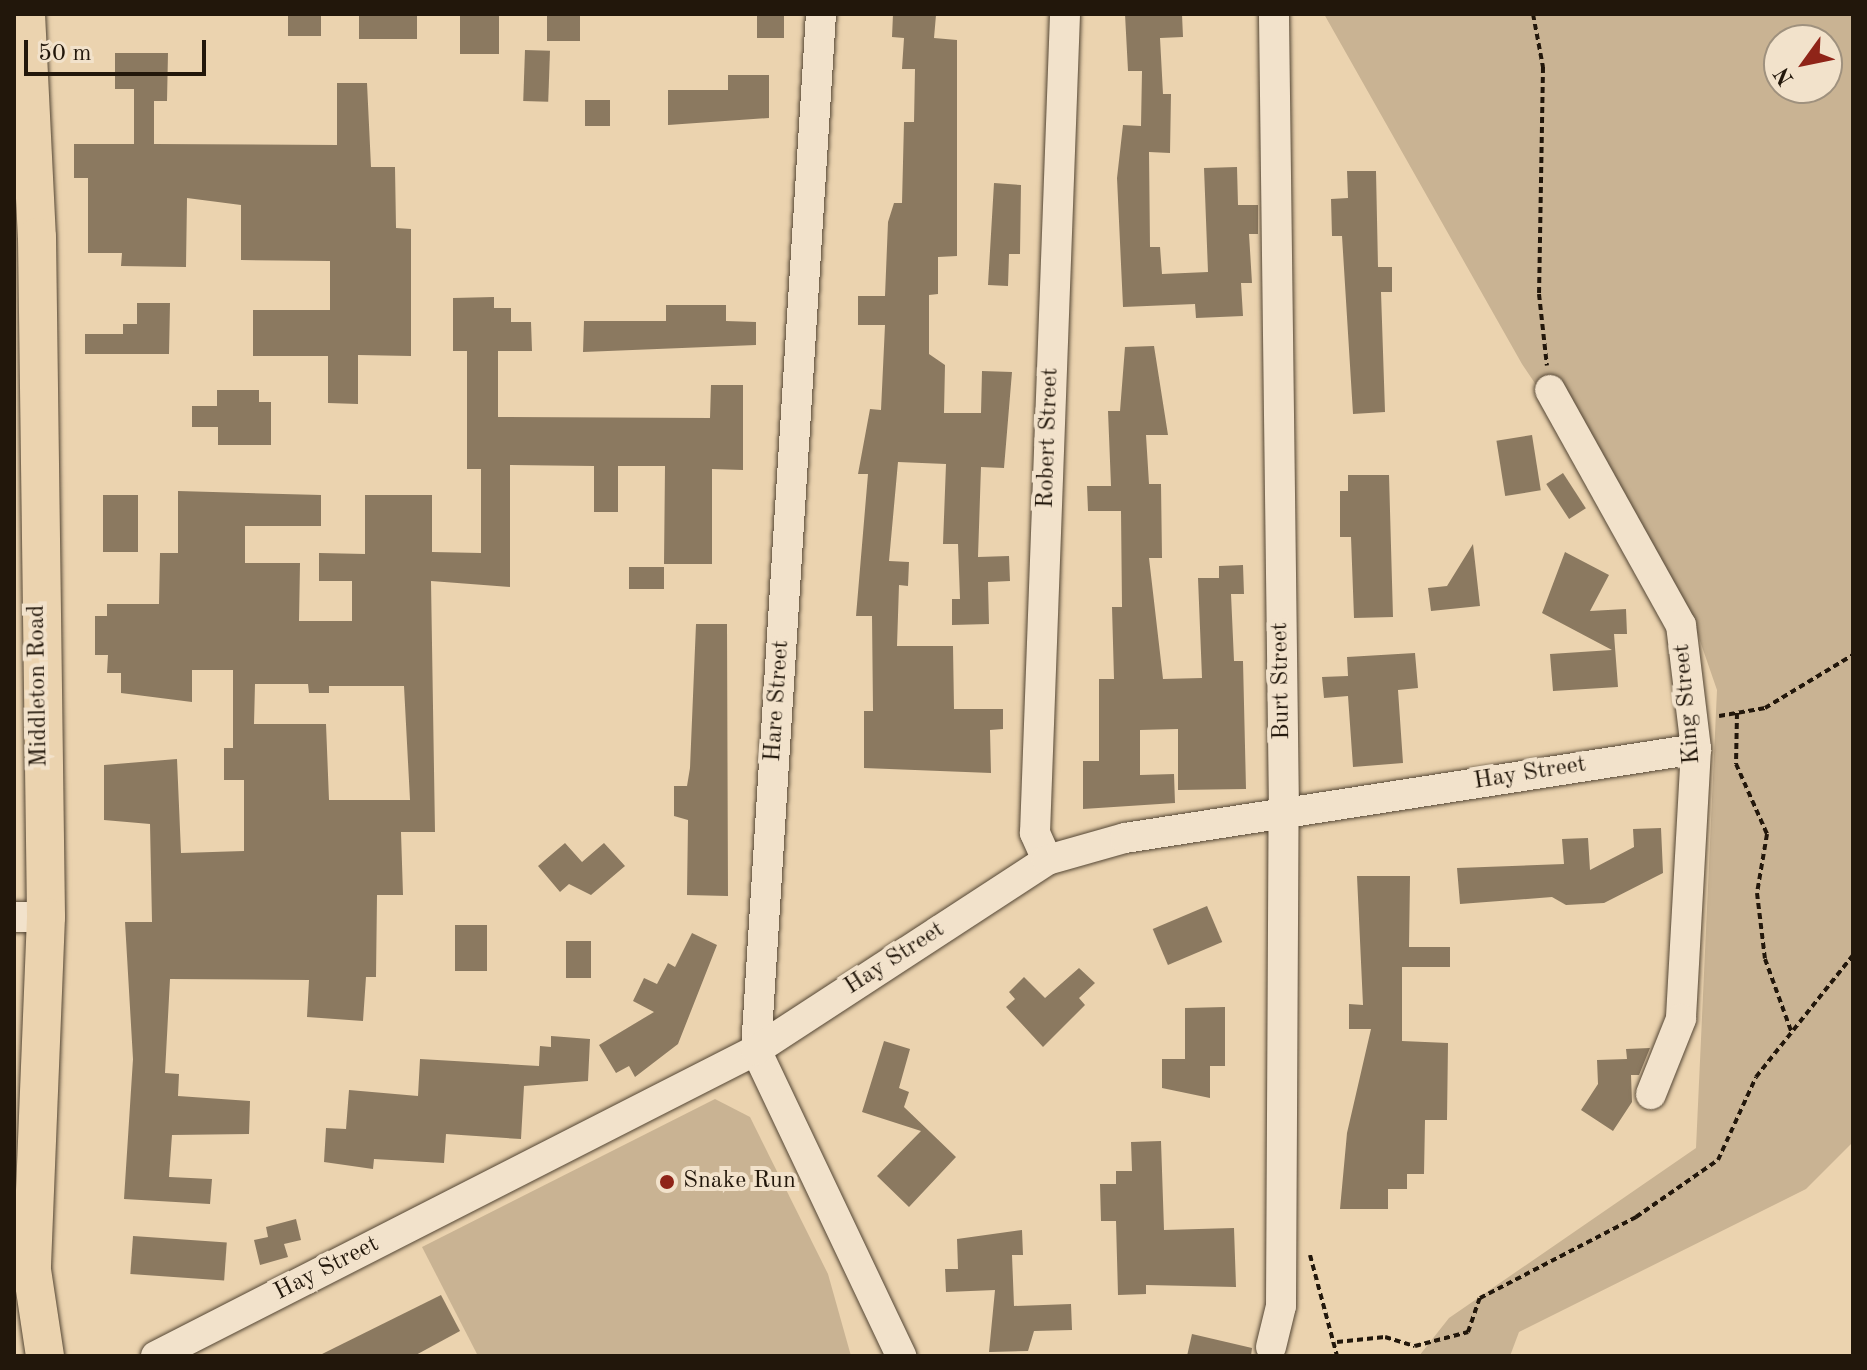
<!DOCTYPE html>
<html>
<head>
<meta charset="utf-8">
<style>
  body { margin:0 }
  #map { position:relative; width:1867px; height:1370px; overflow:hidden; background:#ebd3af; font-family:"Old Standard TT",serif }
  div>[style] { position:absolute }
  .green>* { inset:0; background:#c9b393 }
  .building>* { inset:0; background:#8b7960; transform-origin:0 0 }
  .path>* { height:4px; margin-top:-2px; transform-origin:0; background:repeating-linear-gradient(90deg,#22170b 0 6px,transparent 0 10px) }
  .roads { filter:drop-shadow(0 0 2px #544634) drop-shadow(0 0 2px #544634) }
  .minor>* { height:30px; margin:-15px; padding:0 15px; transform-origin:15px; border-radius:15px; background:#f2e2cb }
  .major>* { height:38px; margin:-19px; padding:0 19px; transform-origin:19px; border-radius:19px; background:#ebd3af }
  .dots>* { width:22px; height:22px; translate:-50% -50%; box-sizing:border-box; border:4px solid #f2e2cb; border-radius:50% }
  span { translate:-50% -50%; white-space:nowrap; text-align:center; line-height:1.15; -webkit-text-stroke:8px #f2e2cb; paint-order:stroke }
  .street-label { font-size:24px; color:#22170b }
  .poi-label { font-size:24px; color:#22170b }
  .left { translate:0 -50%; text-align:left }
  .frame { position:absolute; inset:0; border:16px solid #22170b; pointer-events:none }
  .north { position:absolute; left:1763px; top:24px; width:80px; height:80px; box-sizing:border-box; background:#f2e2cb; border:2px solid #9f917e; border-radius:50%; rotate:237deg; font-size:22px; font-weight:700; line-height:32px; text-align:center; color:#22170b }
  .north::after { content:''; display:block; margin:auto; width:28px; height:36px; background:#8f2418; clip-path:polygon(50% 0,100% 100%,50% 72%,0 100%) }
  .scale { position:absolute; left:24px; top:40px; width:182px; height:36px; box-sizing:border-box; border:4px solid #22170b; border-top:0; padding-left:10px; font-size:24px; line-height:28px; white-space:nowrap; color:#22170b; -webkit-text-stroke:6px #f2e2cb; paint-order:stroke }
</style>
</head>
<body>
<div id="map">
  <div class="green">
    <i style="clip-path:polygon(evenodd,1324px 14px,1853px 14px,1853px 1142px,1806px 1189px,1519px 1332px,1510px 1356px,1419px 1356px,1449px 1318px,1696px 1148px,1717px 690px,1691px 615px,1522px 364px,1324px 14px,1779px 40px,1827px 40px,1827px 88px,1779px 88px,1779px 40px)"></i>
    <i style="clip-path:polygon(715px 1099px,750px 1117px,828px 1274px,851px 1356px,478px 1356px,422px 1247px)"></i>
  </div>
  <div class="building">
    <i style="left:288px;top:14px;width:33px;height:22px"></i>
    <i style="left:359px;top:14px;width:58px;height:25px"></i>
    <i style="left:460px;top:14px;width:39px;height:40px"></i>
    <i style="left:547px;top:14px;width:33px;height:27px"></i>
    <i style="left:757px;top:14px;width:27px;height:24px"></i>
    <i style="clip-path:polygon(893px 14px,936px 15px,934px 38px,957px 40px,957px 256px,938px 257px,938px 294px,929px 295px,929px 354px,945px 365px,944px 413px,981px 413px,982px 371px,1012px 372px,1004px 468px,981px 467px,978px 557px,1009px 556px,1010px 581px,988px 582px,989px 624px,952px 625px,952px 599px,960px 599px,958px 544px,943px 544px,946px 464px,898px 462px,889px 561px,909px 562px,908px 586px,899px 585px,897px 646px,953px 646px,954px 709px,1003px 709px,1003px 729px,990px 730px,991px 773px,864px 768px,864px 711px,873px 711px,872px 616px,856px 616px,868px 474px,858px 474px,870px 409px,881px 410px,885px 325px,858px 325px,858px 296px,885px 296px,888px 222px,894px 203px,902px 203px,904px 122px,914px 122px,915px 69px,902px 69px,904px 38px,892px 37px)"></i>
    <i style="clip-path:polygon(1125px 14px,1182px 14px,1183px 37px,1160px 38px,1163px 94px,1171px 94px,1170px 153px,1149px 152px,1150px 247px,1160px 247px,1162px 274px,1208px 272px,1204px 168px,1237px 167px,1238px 205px,1258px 205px,1258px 234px,1249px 234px,1252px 283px,1241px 283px,1243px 316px,1196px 318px,1195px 304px,1123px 307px,1117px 178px,1123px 125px,1141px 126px,1142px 71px,1128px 71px)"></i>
    <i style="left:525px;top:50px;width:25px;height:51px;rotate:2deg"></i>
    <i style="clip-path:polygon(115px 53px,168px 53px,167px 101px,154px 101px,154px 144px,337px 145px,337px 83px,367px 83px,371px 167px,395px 167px,396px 228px,411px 229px,411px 356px,358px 355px,358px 404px,328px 403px,328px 356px,253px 356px,253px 310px,330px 310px,330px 261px,241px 260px,241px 205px,187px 198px,186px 267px,121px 266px,122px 253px,88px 253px,88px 178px,74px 178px,74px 144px,134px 144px,134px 89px,115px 89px)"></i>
    <i style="clip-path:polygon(728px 75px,769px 75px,769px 118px,668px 125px,668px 90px,728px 90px)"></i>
    <i style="left:585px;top:100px;width:25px;height:26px"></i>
    <i style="clip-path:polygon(1347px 171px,1376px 171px,1378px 267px,1392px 267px,1392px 292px,1381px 292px,1385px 412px,1353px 414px,1342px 236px,1332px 236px,1331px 199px,1348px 198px)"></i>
    <i style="clip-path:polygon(994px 183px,1021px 185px,1020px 254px,1009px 254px,1008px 286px,988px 285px)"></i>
    <i style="clip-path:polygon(evenodd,494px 297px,494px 308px,511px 308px,511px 322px,531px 322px,532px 351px,498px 351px,498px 417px,710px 418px,711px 385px,743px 385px,743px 470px,712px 469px,712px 564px,664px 564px,665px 466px,618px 466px,618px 512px,594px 512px,594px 466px,510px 465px,510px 587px,431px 581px,435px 832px,401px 832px,403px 895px,377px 895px,376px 977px,366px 977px,363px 1021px,307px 1017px,309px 980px,170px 979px,165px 1073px,179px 1074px,178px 1096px,250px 1101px,249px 1134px,172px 1135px,169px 1177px,212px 1179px,210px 1204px,124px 1199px,133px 1059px,125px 922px,152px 922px,150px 824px,104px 820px,104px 765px,177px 759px,181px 853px,244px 851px,244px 780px,224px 780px,224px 748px,233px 748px,233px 670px,192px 670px,192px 702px,121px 693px,121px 673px,107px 673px,108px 655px,95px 655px,95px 616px,107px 616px,107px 604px,159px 604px,160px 553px,178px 553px,178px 491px,321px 495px,321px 526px,245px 526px,245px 563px,300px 563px,299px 621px,352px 621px,352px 581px,319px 581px,319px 553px,365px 554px,365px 495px,432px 495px,432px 552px,481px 553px,481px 469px,467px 469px,467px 351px,453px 351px,453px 298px,494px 297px,255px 684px,308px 684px,309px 693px,329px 693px,329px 686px,404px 686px,410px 800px,329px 800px,326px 724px,254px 724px,255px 684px)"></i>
    <i style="clip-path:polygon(137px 303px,170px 303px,169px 354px,85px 354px,85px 334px,123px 334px,123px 324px,137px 324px)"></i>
    <i style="clip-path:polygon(666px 305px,726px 305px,726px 321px,756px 322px,756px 345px,583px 352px,584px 321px,666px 321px)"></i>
    <i style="clip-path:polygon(1154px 346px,1168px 435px,1146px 435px,1149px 484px,1161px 484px,1162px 558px,1149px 558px,1163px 679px,1202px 678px,1198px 578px,1219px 578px,1219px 566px,1243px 565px,1244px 594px,1231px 594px,1234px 661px,1243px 661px,1246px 789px,1178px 790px,1178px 729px,1140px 730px,1140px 775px,1174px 774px,1175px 803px,1083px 809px,1083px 761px,1099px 761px,1099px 679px,1114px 679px,1112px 607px,1122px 607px,1121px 511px,1088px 511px,1087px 486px,1111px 486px,1108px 411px,1120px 411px,1125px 347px)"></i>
    <i style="clip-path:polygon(217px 390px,259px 390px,259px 402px,271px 402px,271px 445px,218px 445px,218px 427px,192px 427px,192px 406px,217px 406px)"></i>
    <i style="left:1532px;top:435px;width:56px;height:36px;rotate:81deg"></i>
    <i style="left:1563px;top:473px;width:42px;height:20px;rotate:57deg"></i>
    <i style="clip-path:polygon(1348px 475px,1389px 475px,1393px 617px,1354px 618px,1351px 537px,1340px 537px,1340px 491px,1348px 491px)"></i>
    <i style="left:103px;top:495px;width:35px;height:57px"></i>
    <i style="clip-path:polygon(1473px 544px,1480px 606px,1431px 611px,1428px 588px,1447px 586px)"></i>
    <i style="clip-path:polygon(1565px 552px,1609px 575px,1590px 611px,1626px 609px,1627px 634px,1614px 634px,1618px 687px,1553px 691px,1550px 654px,1612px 650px,1542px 613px)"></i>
    <i style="left:629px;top:567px;width:35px;height:22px"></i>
    <i style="clip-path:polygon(696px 624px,727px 624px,728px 896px,687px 895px,688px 820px,674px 816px,674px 786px,687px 786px,690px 768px)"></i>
    <i style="clip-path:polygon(1415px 653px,1418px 688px,1398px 690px,1403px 763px,1353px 767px,1348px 696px,1324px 698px,1322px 677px,1348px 676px,1347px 657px)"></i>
    <i style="clip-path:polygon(1661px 828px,1663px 873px,1604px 903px,1566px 905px,1552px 897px,1460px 904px,1457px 868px,1564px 864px,1562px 839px,1588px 838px,1590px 870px,1634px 847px,1633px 829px)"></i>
    <i style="clip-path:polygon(565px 843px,582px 862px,604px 843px,625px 866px,591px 895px,569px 884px,560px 892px,538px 866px)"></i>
    <i style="clip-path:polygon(1357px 876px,1410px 876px,1409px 947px,1450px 947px,1450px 967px,1402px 967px,1402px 1041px,1448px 1043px,1447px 1120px,1425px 1120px,1424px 1174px,1407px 1174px,1407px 1189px,1388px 1189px,1388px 1209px,1340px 1209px,1347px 1133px,1371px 1029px,1349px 1029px,1349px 1004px,1363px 1005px)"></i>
    <i style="left:1207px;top:906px;width:39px;height:59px;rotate:67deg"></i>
    <i style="left:455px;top:925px;width:32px;height:46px"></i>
    <i style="clip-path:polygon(692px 933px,717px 945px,678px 1044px,635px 1077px,629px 1066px,616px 1073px,599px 1045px,654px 1012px,633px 1001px,644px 978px,657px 984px,668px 963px,675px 967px)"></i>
    <i style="left:566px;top:941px;width:25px;height:37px"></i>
    <i style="clip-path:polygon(1079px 968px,1095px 983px,1079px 998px,1085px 1005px,1043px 1047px,1006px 1007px,1015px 999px,1009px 992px,1024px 977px,1045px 998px)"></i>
    <i style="clip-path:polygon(1225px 1007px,1225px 1066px,1210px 1066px,1210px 1098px,1162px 1088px,1162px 1059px,1185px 1059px,1185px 1008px)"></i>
    <i style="clip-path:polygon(551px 1036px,590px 1039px,588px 1081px,524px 1086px,521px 1139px,446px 1134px,444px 1163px,374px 1159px,373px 1169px,324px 1162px,326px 1128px,346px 1129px,349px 1090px,418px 1096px,420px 1059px,539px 1066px,540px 1046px,551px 1047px)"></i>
    <i style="clip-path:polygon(884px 1041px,910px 1049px,899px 1088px,909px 1092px,904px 1107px,956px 1157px,909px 1207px,877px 1176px,921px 1131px,862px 1112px)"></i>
    <i style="clip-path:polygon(1650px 1048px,1639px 1075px,1631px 1075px,1632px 1102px,1613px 1131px,1581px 1110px,1598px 1084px,1597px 1060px,1627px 1059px,1626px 1049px)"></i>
    <i style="clip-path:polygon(1161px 1141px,1164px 1230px,1234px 1228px,1236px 1287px,1146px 1285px,1146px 1294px,1118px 1295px,1116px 1221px,1101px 1221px,1100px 1184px,1116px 1184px,1116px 1171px,1132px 1171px,1131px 1142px)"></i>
    <i style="clip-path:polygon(296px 1219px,301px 1240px,284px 1244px,288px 1257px,260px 1265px,254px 1240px,268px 1237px,266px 1227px)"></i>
    <i style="clip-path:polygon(1022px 1230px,1023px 1255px,1012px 1255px,1014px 1306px,1071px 1304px,1072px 1330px,1034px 1331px,1028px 1351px,989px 1352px,995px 1290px,946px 1292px,945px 1269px,958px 1269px,957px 1239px)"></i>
    <i style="left:133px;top:1236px;width:94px;height:38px;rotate:4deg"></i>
    <i style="clip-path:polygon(441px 1295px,460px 1331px,414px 1356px,318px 1356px)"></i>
    <i style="clip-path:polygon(1192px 1334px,1252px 1348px,1251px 1356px,1187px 1356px)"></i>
  </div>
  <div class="path">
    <i style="left:1533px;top:14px;width:54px;rotate:79.3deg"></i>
    <i style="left:1543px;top:67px;width:227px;rotate:91deg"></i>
    <i style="left:1539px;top:294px;width:72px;rotate:83.7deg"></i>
    <i style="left:1737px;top:713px;width:51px;rotate:91.1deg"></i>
    <i style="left:1736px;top:764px;width:77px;rotate:66.1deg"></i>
    <i style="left:1767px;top:834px;width:60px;rotate:99.6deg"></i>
    <i style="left:1757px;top:893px;width:66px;rotate:83.1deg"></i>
    <i style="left:1765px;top:959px;width:77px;rotate:70.1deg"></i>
    <i style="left:1719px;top:716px;width:47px;rotate:-9.9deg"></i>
    <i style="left:1765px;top:708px;width:103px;rotate:-31.1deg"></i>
    <i style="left:1310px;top:1255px;width:105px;rotate:75deg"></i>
    <i style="left:1337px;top:1342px;width:48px;rotate:-5.9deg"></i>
    <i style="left:1385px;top:1337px;width:31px;rotate:17deg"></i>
    <i style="left:1415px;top:1346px;width:55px;rotate:-14.8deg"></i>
    <i style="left:1468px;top:1332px;width:36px;rotate:-71deg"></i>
    <i style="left:1480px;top:1298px;width:176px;rotate:-27.4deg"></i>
    <i style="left:1636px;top:1217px;width:100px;rotate:-34.8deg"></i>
    <i style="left:1718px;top:1160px;width:91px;rotate:-65.4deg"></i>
    <i style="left:1756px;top:1077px;width:156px;rotate:-51.5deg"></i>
  </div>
  <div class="roads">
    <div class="minor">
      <i style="left:821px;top:14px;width:1038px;rotate:93.59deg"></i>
      <i style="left:756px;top:1050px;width:339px;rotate:64.6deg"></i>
      <i style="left:1550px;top:390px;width:269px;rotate:60.9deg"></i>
      <i style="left:1681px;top:625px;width:125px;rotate:83.1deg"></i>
      <i style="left:1696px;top:749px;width:270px;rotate:93.2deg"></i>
      <i style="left:1681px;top:1019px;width:81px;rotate:111.8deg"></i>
      <i style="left:1047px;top:860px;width:30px;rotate:-114deg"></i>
      <i style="left:1035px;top:833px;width:820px;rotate:-87.9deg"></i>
      <i style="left:14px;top:917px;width:32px"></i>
      <i style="left:1271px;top:1347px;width:42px;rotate:-76.3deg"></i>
      <i style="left:1281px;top:1306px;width:494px;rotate:-89.7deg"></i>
      <i style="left:1284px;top:812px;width:798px;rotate:-90.72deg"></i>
      <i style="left:156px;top:1356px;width:674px;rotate:-27.02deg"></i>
      <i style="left:756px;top:1050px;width:348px;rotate:-33.1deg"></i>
      <i style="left:1047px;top:860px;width:81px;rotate:-15.8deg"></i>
      <i style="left:1125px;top:838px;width:578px;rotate:-8.86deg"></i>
    </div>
    <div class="major">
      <i style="left:26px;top:14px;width:223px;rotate:87.2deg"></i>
      <i style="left:37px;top:237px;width:680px;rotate:89.24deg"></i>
      <i style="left:46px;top:917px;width:353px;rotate:92.3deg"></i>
      <i style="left:32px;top:1270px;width:87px;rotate:81.4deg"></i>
    </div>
  </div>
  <div class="dots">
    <i style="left:667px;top:1182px;background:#8f2418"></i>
  </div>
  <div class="street-label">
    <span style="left:1049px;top:438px;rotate:-88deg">Robert Street</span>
    <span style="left:1282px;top:681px;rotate:-91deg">Burt Street</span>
    <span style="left:39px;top:686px;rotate:-91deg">Middleton Road</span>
    <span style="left:778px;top:701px;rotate:-86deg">Hare Street</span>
    <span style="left:1688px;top:704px;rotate:-95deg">King Street</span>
    <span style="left:1530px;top:774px;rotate:-9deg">Hay Street</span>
    <span style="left:895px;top:959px;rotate:-33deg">Hay Street</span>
    <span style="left:327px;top:1269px;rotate:-27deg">Hay Street</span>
  </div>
  <div class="poi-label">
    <span class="left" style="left:683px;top:1182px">Snake Run</span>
  </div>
  <div class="frame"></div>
  <div class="north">N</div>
  <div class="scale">50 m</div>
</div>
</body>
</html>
